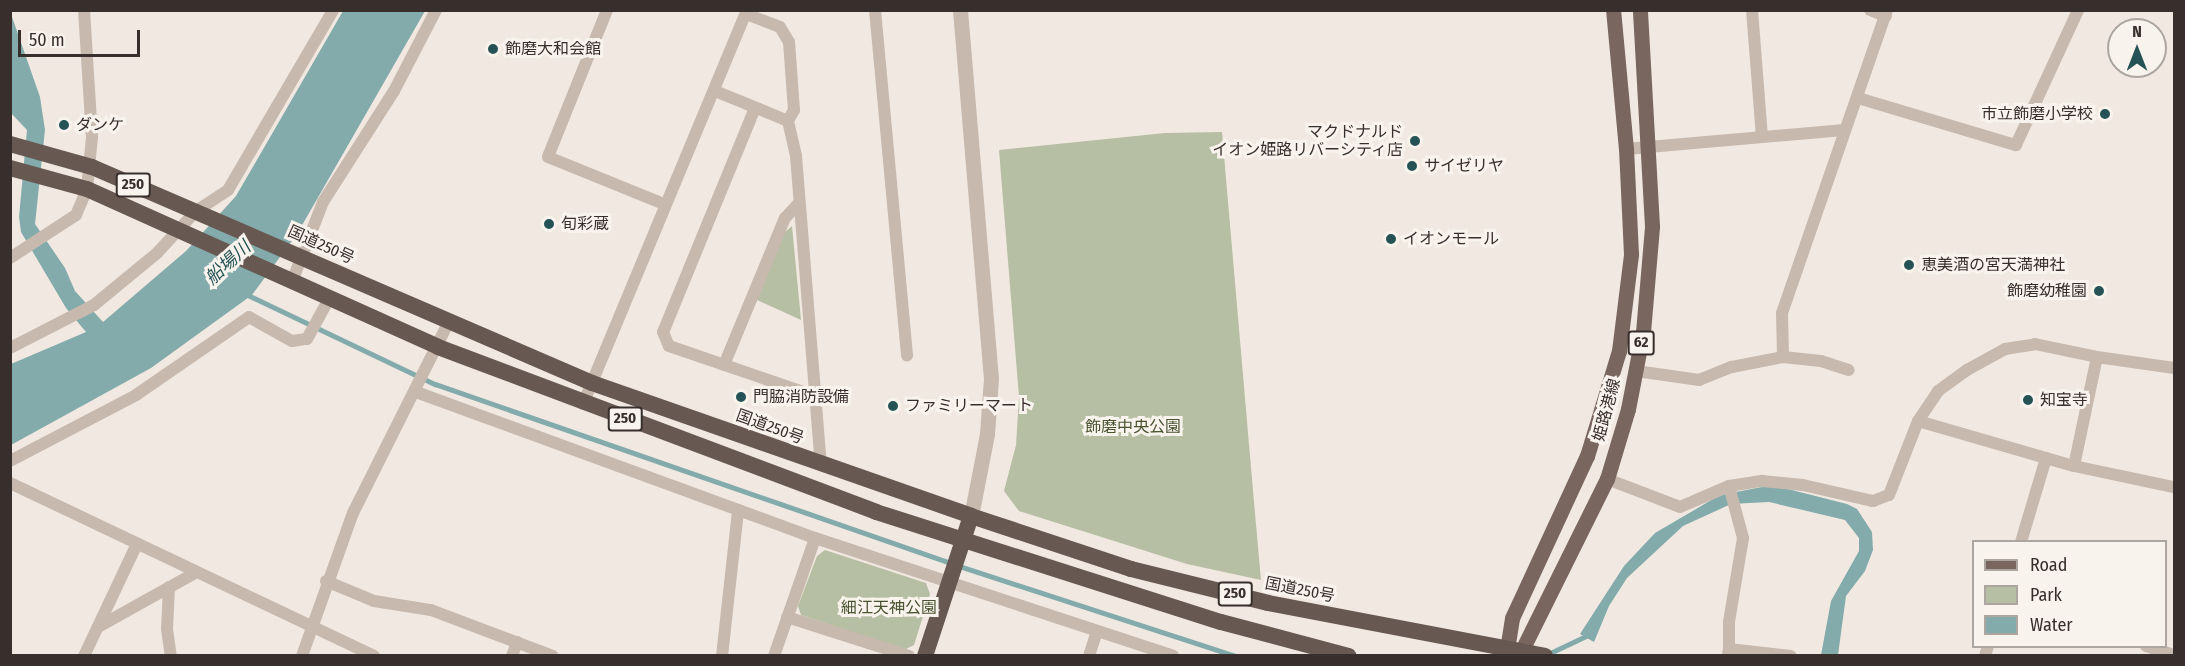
<!DOCTYPE html>
<html>
<head>
<meta charset="utf-8">
<style>
  body { margin:0 }
  #map { position:relative; width:2185px; height:666px; overflow:hidden; background:#f1e9e1; font-family:"Fira Sans Condensed","Noto Sans JP",sans-serif }
  div>[style] { position:absolute }
  .green>* { inset:0; background:#b6bfa3 }
  .water>* { inset:0; background:#83abab }
  .stream>* { height:4.5px; margin:-2.25px; padding:0 2.25px; transform-origin:2.25px; border-radius:2.25px; background:#83abab }
  .minor>* { height:12px; margin:-6px; padding:0 6px; transform-origin:6px; border-radius:6px; background:#c8b9ae }
  .tertiary>* { height:15px; margin:-7.5px; padding:0 7.5px; transform-origin:7.5px; border-radius:7.5px; background:#c8b9ae }
  .primary>* { height:15px; margin:-7.5px; padding:0 7.5px; transform-origin:7.5px; border-radius:7.5px; background:#78665f }
  .trunk>* { height:16px; margin:-8px; padding:0 8px; transform-origin:8px; border-radius:8px; background:#685852 }
  .dots>* { width:16px; height:16px; translate:-50% -50%; box-sizing:border-box; border:3px solid #f9f3ed; border-radius:50% }
  span { translate:-50% -50%; white-space:nowrap; text-align:center; line-height:1.15; -webkit-text-stroke:6px #f9f3ed; paint-order:stroke }
  .shield-label span { padding:2px 4px; background:#f9f3ed; border:2px solid; border-radius:4px; -webkit-text-stroke-width:0 }
  .shield-label { font-size:15px; color:#382f2c; font-weight:700 }
  .poi-label { font-size:16px; color:#382f2c }
  .left { translate:0 -50%; text-align:left }
  .right { translate:-100% -50%; text-align:right }
  .street-label { font-size:16px; color:#382f2c }
  .park-label { font-size:16px; color:#485332 }
  .water-label { font-size:18px; color:#255355; font-style:italic }
  .frame { position:absolute; inset:0; border:12px solid #382f2c; pointer-events:none }
  .legend { position:absolute; left:1972px; top:540px; width:195px; height:108px; box-sizing:border-box; background:#f9f3ed; border:2px solid #aca5a0; margin:0; padding:8px 10px; list-style:none; font-size:18px; color:#382f2c }
  .legend li { display:flex; align-items:center; gap:12px; height:30px }
  .legend b { width:30px; border:2px solid #aca5a0 }
  .north { position:absolute; left:2107px; top:18px; width:60px; height:60px; box-sizing:border-box; background:#f9f3ed; border:2px solid #aca5a0; border-radius:50%; rotate:0deg; font-size:16px; font-weight:700; line-height:24px; text-align:center; color:#382f2c }
  .north::after { content:''; display:block; margin:auto; width:21px; height:27px; background:#255355; clip-path:polygon(50% 0,100% 100%,50% 72%,0 100%) }
  .scale { position:absolute; left:18px; top:30px; width:122px; height:27px; box-sizing:border-box; border:3px solid #382f2c; border-top:0; padding-left:8px; font-size:18px; line-height:21px; white-space:nowrap; color:#382f2c; -webkit-text-stroke:4px #f9f3ed; paint-order:stroke }
</style>
</head>
<body>
<div id="map">
  <div class="green">
    <i style="clip-path:polygon(1222px 132px,1254px 502px,1261px 580px,1187px 564px,1019px 511px,1004px 491px,1016px 445px,1019px 397px,999px 150px,1165px 133px)"></i>
    <i style="clip-path:polygon(792px 226px,801px 320px,757px 300px,784px 233px)"></i>
    <i style="clip-path:polygon(825px 550px,926px 583px,930px 594px,914px 645px,904px 650px,801px 615px,798px 606px,817px 556px)"></i>
  </div>
  <div class="water">
    <i style="clip-path:polygon(10px 11px,40px 97px,45px 130px,35px 224px,65px 268px,75px 291px,103px 322px,186px 251px,236px 196px,343px 11px,425px 11px,297px 234px,252px 295px,151px 368px,11px 445px,11px 364px,86px 332px,66px 308px,21px 232px,19px 217px,27px 130px,11px 113px)"></i>
    <i style="clip-path:polygon(1762px 487px,1780px 487px,1847px 504px,1857px 509px,1872px 532px,1873px 550px,1865px 571px,1846px 596px,1838px 655px,1821px 655px,1831px 601px,1859px 551px,1859px 538px,1845px 520px,1769px 502px,1731px 504px,1683px 526px,1627px 578px,1609px 606px,1594px 642px,1580px 634px,1624px 566px,1655px 533px,1720px 495px)"></i>
  </div>
  <div class="stream">
    <i style="left:248px;top:295px;width:207px;rotate:25.5deg"></i>
    <i style="left:435px;top:384px;width:546px;rotate:19.13deg"></i>
    <i style="left:959px;top:566px;width:291px;rotate:18deg"></i>
    <i style="left:1548px;top:654px;width:44px;rotate:-25.4deg"></i>
  </div>
  <div class="minor">
    <i style="left:607px;top:10px;width:158px;rotate:111.9deg"></i>
    <i style="left:548px;top:157px;width:127px;rotate:22.1deg"></i>
    <i style="left:875px;top:10px;width:347px;rotate:84.7deg"></i>
    <i style="left:1752px;top:10px;width:127px;rotate:85.5deg"></i>
    <i style="left:1870px;top:10px;width:17px;rotate:21deg"></i>
    <i style="left:746px;top:14px;width:36px;rotate:21deg"></i>
    <i style="left:780px;top:27px;width:17px;rotate:59deg"></i>
    <i style="left:789px;top:42px;width:68px;rotate:85.8deg"></i>
    <i style="left:794px;top:110px;width:13px;rotate:119deg"></i>
    <i style="left:715px;top:91px;width:79px;rotate:22.3deg"></i>
    <i style="left:788px;top:121px;width:36px;rotate:77deg"></i>
    <i style="left:796px;top:156px;width:310px;rotate:85.4deg"></i>
    <i style="left:1858px;top:98px;width:165px;rotate:16.6deg"></i>
    <i style="left:2016px;top:145px;width:149px;rotate:-65.3deg"></i>
    <i style="left:755px;top:108px;width:242px;rotate:112.3deg"></i>
    <i style="left:663px;top:332px;width:15px;rotate:67deg"></i>
    <i style="left:669px;top:346px;width:154px;rotate:18.9deg"></i>
    <i style="left:1626px;top:149px;width:219px;rotate:-5deg"></i>
    <i style="left:10px;top:258px;width:79px;rotate:-33.1deg"></i>
    <i style="left:76px;top:215px;width:28px;rotate:-67deg"></i>
    <i style="left:87px;top:189px;width:52px;rotate:-84.5deg"></i>
    <i style="left:92px;top:137px;width:127px;rotate:-93.6deg"></i>
    <i style="left:293px;top:279px;width:83px;rotate:-68.7deg"></i>
    <i style="left:323px;top:202px;width:132px;rotate:-57.4deg"></i>
    <i style="left:394px;top:91px;width:91px;rotate:-62.6deg"></i>
    <i style="left:10px;top:348px;width:94px;rotate:-27.1deg"></i>
    <i style="left:94px;top:305px;width:82px;rotate:-39.5deg"></i>
    <i style="left:157px;top:253px;width:57px;rotate:-47.1deg"></i>
    <i style="left:196px;top:211px;width:38px;rotate:-33deg"></i>
    <i style="left:228px;top:190px;width:208px;rotate:-59.7deg"></i>
    <i style="left:1783px;top:357px;width:38px;rotate:6deg"></i>
    <i style="left:1821px;top:361px;width:29px;rotate:18deg"></i>
    <i style="left:724px;top:365px;width:159px;rotate:-67.5deg"></i>
    <i style="left:785px;top:218px;width:19px;rotate:-47deg"></i>
    <i style="left:1636px;top:371px;width:64px;rotate:8.1deg"></i>
    <i style="left:1699px;top:380px;width:35px;rotate:-22deg"></i>
    <i style="left:1732px;top:367px;width:52px;rotate:-11.1deg"></i>
    <i style="left:1783px;top:357px;width:44px;rotate:-91.3deg"></i>
    <i style="left:1782px;top:313px;width:321px;rotate:-70.9deg"></i>
    <i style="left:416px;top:392px;width:425px;rotate:20.1deg"></i>
    <i style="left:815px;top:538px;width:377px;rotate:18.2deg"></i>
    <i style="left:583px;top:404px;width:427px;rotate:-67.4deg"></i>
    <i style="left:1918px;top:421px;width:162px;rotate:16.1deg"></i>
    <i style="left:2074px;top:466px;width:102px;rotate:11.9deg"></i>
    <i style="left:10px;top:461px;width:142px;rotate:-27.6deg"></i>
    <i style="left:136px;top:395px;width:137px;rotate:-34.6deg"></i>
    <i style="left:249px;top:317px;width:49px;rotate:29.2deg"></i>
    <i style="left:292px;top:341px;width:15px;rotate:-8deg"></i>
    <i style="left:307px;top:339px;width:48px;rotate:-61.3deg"></i>
    <i style="left:2074px;top:466px;width:111px;rotate:-78.1deg"></i>
    <i style="left:2097px;top:357px;width:78px;rotate:8.1deg"></i>
    <i style="left:1607px;top:479px;width:78px;rotate:21deg"></i>
    <i style="left:1680px;top:507px;width:53px;rotate:-23.2deg"></i>
    <i style="left:1729px;top:486px;width:33px;rotate:-9deg"></i>
    <i style="left:1762px;top:481px;width:41px;rotate:5.6deg"></i>
    <i style="left:1803px;top:485px;width:72px;rotate:12.9deg"></i>
    <i style="left:1873px;top:501px;width:17px;rotate:-21deg"></i>
    <i style="left:1889px;top:495px;width:79px;rotate:-68.6deg"></i>
    <i style="left:1918px;top:421px;width:36px;rotate:-56deg"></i>
    <i style="left:1938px;top:391px;width:36px;rotate:-36deg"></i>
    <i style="left:1967px;top:370px;width:43px;rotate:-28.9deg"></i>
    <i style="left:2005px;top:349px;width:30px;rotate:-9deg"></i>
    <i style="left:2035px;top:344px;width:63px;rotate:11.8deg"></i>
    <i style="left:10px;top:483px;width:403px;rotate:25.4deg"></i>
    <i style="left:1729px;top:486px;width:54px;rotate:74.9deg"></i>
    <i style="left:1743px;top:538px;width:85px;rotate:99.5deg"></i>
    <i style="left:1729px;top:622px;width:27px;rotate:90deg"></i>
    <i style="left:2021px;top:542px;width:88px;rotate:-73.4deg"></i>
    <i style="left:326px;top:581px;width:52px;rotate:22.6deg"></i>
    <i style="left:374px;top:601px;width:58px;rotate:9deg"></i>
    <i style="left:431px;top:610px;width:130px;rotate:20.7deg"></i>
    <i style="left:169px;top:587px;width:42px;rotate:92.7deg"></i>
    <i style="left:167px;top:629px;width:27px;rotate:82deg"></i>
    <i style="left:787px;top:617px;width:128px;rotate:17.7deg"></i>
    <i style="left:98px;top:627px;width:111px;rotate:-29.1deg"></i>
    <i style="left:2146px;top:646px;width:29px;rotate:18deg"></i>
    <i style="left:1728px;top:654px;width:5px;rotate:-79deg"></i>
    <i style="left:1729px;top:649px;width:62px;rotate:6.4deg"></i>
    <i style="left:84px;top:656px;width:124px;rotate:-64.7deg"></i>
    <i style="left:302px;top:656px;width:152px;rotate:-70.4deg"></i>
    <i style="left:353px;top:513px;width:212px;rotate:-63.4deg"></i>
    <i style="left:512px;top:656px;width:15px;rotate:-70deg"></i>
    <i style="left:722px;top:656px;width:147px;rotate:-83.7deg"></i>
    <i style="left:774px;top:656px;width:125px;rotate:-70.8deg"></i>
    <i style="left:1089px;top:656px;width:25px;rotate:-72deg"></i>
    <i style="left:1985px;top:656px;width:10px;rotate:-73deg"></i>
  </div>
  <div class="tertiary">
    <i style="left:960px;top:10px;width:369px;rotate:85.2deg"></i>
    <i style="left:991px;top:378px;width:56px;rotate:94.1deg"></i>
    <i style="left:987px;top:434px;width:84px;rotate:101deg"></i>
  </div>
  <div class="primary">
    <i style="left:1506px;top:656px;width:38px;rotate:-81deg"></i>
    <i style="left:1512px;top:618px;width:179px;rotate:-65.2deg"></i>
    <i style="left:1587px;top:456px;width:110px;rotate:-73.1deg"></i>
    <i style="left:1619px;top:351px;width:98px;rotate:-82.9deg"></i>
    <i style="left:1631px;top:254px;width:105px;rotate:-92.7deg"></i>
    <i style="left:1626px;top:149px;width:140px;rotate:-95.3deg"></i>
    <i style="left:1519px;top:656px;width:198px;rotate:-63.6deg"></i>
    <i style="left:1607px;top:479px;width:73px;rotate:-73.3deg"></i>
    <i style="left:1628px;top:409px;width:78px;rotate:-79deg"></i>
    <i style="left:1643px;top:332px;width:106px;rotate:-85.1deg"></i>
    <i style="left:1652px;top:226px;width:216px;rotate:-93.2deg"></i>
  </div>
  <div class="trunk">
    <i style="left:10px;top:144px;width:85px;rotate:15.7deg"></i>
    <i style="left:92px;top:167px;width:545px;rotate:23.36deg"></i>
    <i style="left:592px;top:383px;width:402px;rotate:19.3deg"></i>
    <i style="left:971px;top:516px;width:169px;rotate:18.3deg"></i>
    <i style="left:1131px;top:569px;width:141px;rotate:13.9deg"></i>
    <i style="left:1268px;top:603px;width:282px;rotate:10.8deg"></i>
    <i style="left:10px;top:168px;width:80px;rotate:15.3deg"></i>
    <i style="left:87px;top:189px;width:385px;rotate:24.2deg"></i>
    <i style="left:438px;top:347px;width:468px;rotate:20.6deg"></i>
    <i style="left:876px;top:512px;width:362px;rotate:17.7deg"></i>
    <i style="left:1221px;top:622px;width:132px;rotate:14.9deg"></i>
    <i style="left:925px;top:656px;width:147px;rotate:-71.8deg"></i>
  </div>
  <div class="dots">
    <i style="left:493px;top:49px;background:#255355"></i>
    <i style="left:2105px;top:114px;background:#255355"></i>
    <i style="left:64px;top:125px;background:#255355"></i>
    <i style="left:1415px;top:141px;background:#255355"></i>
    <i style="left:1412px;top:166px;background:#255355"></i>
    <i style="left:549px;top:224px;background:#255355"></i>
    <i style="left:1391px;top:239px;background:#255355"></i>
    <i style="left:1909px;top:265px;background:#255355"></i>
    <i style="left:2099px;top:291px;background:#255355"></i>
    <i style="left:741px;top:397px;background:#255355"></i>
    <i style="left:2028px;top:400px;background:#255355"></i>
    <i style="left:893px;top:406px;background:#255355"></i>
  </div>
  <div class="shield-label">
    <span style="left:133px;top:185px">250</span>
    <span style="left:1641px;top:343px">62</span>
    <span style="left:625px;top:419px">250</span>
    <span style="left:1235px;top:594px">250</span>
  </div>
  <div class="poi-label">
    <span class="left" style="left:505px;top:49px">飾磨大和会館</span>
    <span class="right" style="left:2093px;top:114px">市立飾磨小学校</span>
    <span class="left" style="left:76px;top:125px">ダンケ</span>
    <span class="right" style="left:1403px;top:141px">マクドナルド<br>イオン姫路リバーシティ店</span>
    <span class="left" style="left:1424px;top:166px">サイゼリヤ</span>
    <span class="left" style="left:561px;top:224px">旬彩蔵</span>
    <span class="left" style="left:1403px;top:239px">イオンモール</span>
    <span class="left" style="left:1921px;top:265px">恵美酒の宮天満神社</span>
    <span class="right" style="left:2087px;top:291px">飾磨幼稚園</span>
    <span class="left" style="left:753px;top:397px">門脇消防設備</span>
    <span class="left" style="left:2040px;top:400px">知宝寺</span>
    <span class="left" style="left:905px;top:406px">ファミリーマート</span>
  </div>
  <div class="street-label">
    <span style="left:321px;top:245px;rotate:24deg">国道250号</span>
    <span style="left:1607px;top:410px;rotate:-75deg">姫路港線</span>
    <span style="left:770px;top:427px;rotate:20deg">国道250号</span>
    <span style="left:1300px;top:590px;rotate:11deg">国道250号</span>
  </div>
  <div class="park-label">
    <span style="left:1133px;top:427px">飾磨中央公園</span>
    <span style="left:889px;top:608px">細江天神公園</span>
  </div>
  <div class="water-label">
    <span style="left:228px;top:263px;rotate:-43deg">船場川</span>
  </div>
  <div class="frame"></div>
  <ul class="legend">
  <li><b style="height:8px;background:#78665f"></b>Road</li>
  <li><b style="height:16px;background:#b6bfa3"></b>Park</li>
  <li><b style="height:16px;background:#83abab"></b>Water</li>
  </ul>
  <div class="north">N</div>
  <div class="scale">50 m</div>
</div>
</body>
</html>
